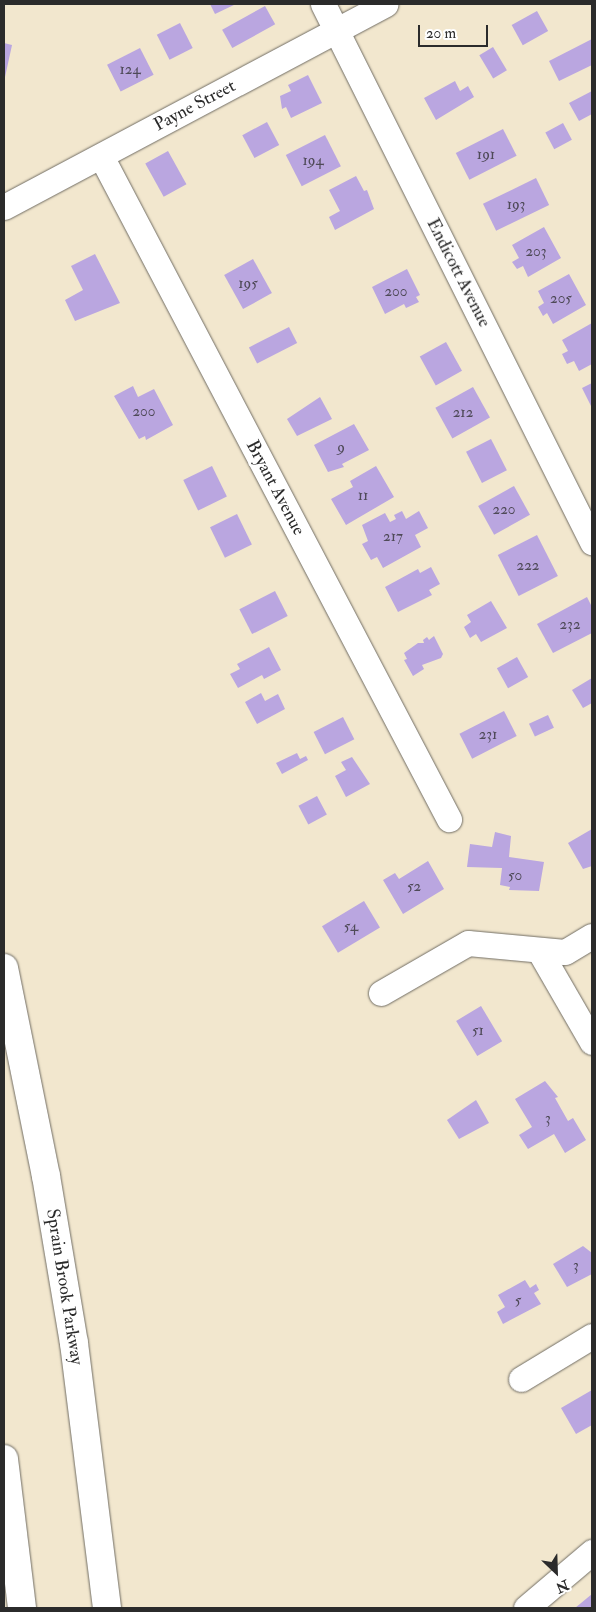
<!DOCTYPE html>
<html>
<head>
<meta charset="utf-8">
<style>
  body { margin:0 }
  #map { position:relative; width:596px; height:1612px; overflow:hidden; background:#f2e7ce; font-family:"IM FELL Double Pica",serif }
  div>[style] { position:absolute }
  .building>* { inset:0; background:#baa6e0; transform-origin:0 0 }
  .roads { filter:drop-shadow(0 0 1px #716d64) drop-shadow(0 0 1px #716d64) }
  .minor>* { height:25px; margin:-12.5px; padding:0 12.5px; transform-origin:12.5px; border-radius:12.5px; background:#fff }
  .highway>* { height:28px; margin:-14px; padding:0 14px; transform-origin:14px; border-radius:14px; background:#fff }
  span { translate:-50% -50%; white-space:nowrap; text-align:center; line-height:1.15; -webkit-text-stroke:5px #fff; paint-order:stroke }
  .number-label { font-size:15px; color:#4f4a58 }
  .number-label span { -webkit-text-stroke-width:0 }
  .street-label { font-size:18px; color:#2b2b2b }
  .frame { position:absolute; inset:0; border:5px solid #2b2b2b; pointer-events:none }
  .north { position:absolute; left:531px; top:1547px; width:50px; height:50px; -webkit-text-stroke:4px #fff; paint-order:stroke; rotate:156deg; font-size:14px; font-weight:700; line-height:20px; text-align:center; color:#2b2b2b }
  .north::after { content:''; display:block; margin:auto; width:18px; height:22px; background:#2b2b2b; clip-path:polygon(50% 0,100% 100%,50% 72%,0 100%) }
  .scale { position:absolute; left:418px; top:25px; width:70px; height:22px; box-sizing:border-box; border:2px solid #2b2b2b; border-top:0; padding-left:6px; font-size:15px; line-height:18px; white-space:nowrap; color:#2b2b2b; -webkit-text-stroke:4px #fff; paint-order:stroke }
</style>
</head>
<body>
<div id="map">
  <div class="building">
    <i style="clip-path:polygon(210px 4px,236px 4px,215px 14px)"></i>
    <i style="left:265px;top:6px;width:21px;height:49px;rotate:61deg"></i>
    <i style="left:537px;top:11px;width:23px;height:29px;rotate:61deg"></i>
    <i style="left:180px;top:23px;width:28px;height:26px;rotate:63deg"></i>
    <i style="clip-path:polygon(592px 39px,592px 65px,559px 81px,549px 61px)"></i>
    <i style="clip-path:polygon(4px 43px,12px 45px,5px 77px,4px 77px)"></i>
    <i style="left:493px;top:47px;width:27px;height:16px;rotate:59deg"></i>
    <i style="left:140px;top:48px;width:30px;height:37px;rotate:63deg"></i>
    <i style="clip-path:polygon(308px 75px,322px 103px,291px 118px,286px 107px,282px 109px,280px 96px,291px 91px,288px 85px)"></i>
    <i style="clip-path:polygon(455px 81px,460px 91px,468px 86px,474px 97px,436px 120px,424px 98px)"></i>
    <i style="clip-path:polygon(592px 91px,592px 114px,579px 121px,569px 103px)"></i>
    <i style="left:267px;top:122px;width:26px;height:28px;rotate:62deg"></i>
    <i style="left:563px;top:123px;width:19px;height:20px;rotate:62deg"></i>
    <i style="left:503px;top:129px;width:30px;height:53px;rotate:63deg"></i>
    <i style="left:325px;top:135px;width:35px;height:44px;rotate:63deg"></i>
    <i style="left:168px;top:151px;width:38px;height:26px;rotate:61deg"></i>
    <i style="clip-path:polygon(356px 176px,364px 191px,367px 190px,374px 209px,335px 230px,329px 217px,340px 211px,329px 190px)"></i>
    <i style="left:536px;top:178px;width:30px;height:59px;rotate:64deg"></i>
    <i style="clip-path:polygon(544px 227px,561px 258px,528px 277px,523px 266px,517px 269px,512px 262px,519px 258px,512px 245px)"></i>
    <i style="clip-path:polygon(95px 254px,120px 303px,75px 321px,65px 300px,83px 290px,71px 266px)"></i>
    <i style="left:253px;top:259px;width:39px;height:33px;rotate:61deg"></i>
    <i style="clip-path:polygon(407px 269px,420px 295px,416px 297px,419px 302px,406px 308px,404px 304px,385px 314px,372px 287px)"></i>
    <i style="clip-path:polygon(569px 274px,586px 305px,553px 324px,547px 313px,543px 316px,538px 307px,544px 303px,538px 291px)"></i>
    <i style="clip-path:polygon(592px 323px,592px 364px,579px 371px,574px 361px,567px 364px,562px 354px,568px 351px,562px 340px)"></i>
    <i style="left:289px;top:327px;width:18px;height:45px;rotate:63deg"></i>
    <i style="left:446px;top:342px;width:33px;height:30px;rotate:61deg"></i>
    <i style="clip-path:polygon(592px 383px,592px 408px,582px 388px)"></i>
    <i style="clip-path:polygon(133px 386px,138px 397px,154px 389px,173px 425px,146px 440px,145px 436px,139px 439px,114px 396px)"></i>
    <i style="left:473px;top:387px;width:35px;height:43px;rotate:61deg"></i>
    <i style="clip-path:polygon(320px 397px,332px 419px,297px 436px,287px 419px)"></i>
    <i style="clip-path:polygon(354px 424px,369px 450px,342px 464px,344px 467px,328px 472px,314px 445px)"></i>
    <i style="left:491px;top:439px;width:35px;height:28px;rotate:63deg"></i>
    <i style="left:212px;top:466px;width:34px;height:32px;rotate:64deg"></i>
    <i style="clip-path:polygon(376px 466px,394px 497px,346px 525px,331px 499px,353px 487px,350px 481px)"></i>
    <i style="left:514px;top:486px;width:33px;height:41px;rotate:61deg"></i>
    <i style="clip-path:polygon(402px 511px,406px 519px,419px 511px,428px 528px,415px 535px,421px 547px,383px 568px,377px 557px,371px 560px,362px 544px,368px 541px,362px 525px,385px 513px,390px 522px,396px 519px,394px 515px)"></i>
    <i style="left:237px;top:514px;width:34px;height:30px;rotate:64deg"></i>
    <i style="left:537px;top:535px;width:46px;height:44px;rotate:63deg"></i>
    <i style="clip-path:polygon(431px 567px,440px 584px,429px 590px,432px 595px,398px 612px,385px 587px,418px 569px,420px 573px)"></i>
    <i style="left:275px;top:591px;width:28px;height:40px;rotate:63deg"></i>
    <i style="clip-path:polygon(587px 597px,592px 607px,592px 633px,553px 653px,537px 624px)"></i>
    <i style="clip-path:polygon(491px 601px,507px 628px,481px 642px,476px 634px,470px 638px,464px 627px,471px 622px,467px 615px)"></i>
    <i style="clip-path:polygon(434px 636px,443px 654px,441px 658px,422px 665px,424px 669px,413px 676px,404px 660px,407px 659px,404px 653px,418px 643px,424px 643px,423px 640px,427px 637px,429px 640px)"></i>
    <i style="clip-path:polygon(269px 647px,281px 670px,264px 679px,262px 675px,238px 688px,230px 674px,240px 669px,237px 664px)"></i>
    <i style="left:517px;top:657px;width:23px;height:23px;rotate:61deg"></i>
    <i style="clip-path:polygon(592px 678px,592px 703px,583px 708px,572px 690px)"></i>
    <i style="clip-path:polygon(261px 693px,265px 701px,278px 694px,285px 709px,257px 724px,245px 702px)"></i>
    <i style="left:504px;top:711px;width:28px;height:50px;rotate:63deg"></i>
    <i style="left:548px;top:715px;width:14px;height:21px;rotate:65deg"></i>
    <i style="left:343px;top:717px;width:25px;height:33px;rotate:63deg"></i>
    <i style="clip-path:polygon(297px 753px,300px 759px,306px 756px,308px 760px,282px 774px,276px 763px)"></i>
    <i style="clip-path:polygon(352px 757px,370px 784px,346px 797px,335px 776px,346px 770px,341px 762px)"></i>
    <i style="left:317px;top:796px;width:21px;height:21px;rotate:62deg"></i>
    <i style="clip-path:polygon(592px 829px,592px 866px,583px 869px,568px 843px)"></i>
    <i style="clip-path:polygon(495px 832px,511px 836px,509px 857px,544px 862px,539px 891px,509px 890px,510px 887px,500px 885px,502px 868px,467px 867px,470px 844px,492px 847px)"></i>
    <i style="clip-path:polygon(428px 861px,444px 889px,403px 914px,383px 880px,395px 873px,399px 879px)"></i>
    <i style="left:364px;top:901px;width:31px;height:49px;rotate:59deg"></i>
    <i style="left:481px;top:1006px;width:41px;height:29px;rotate:59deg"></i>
    <i style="clip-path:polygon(545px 1081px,558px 1097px,555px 1098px,568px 1121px,573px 1118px,586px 1140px,565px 1153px,554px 1134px,528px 1149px,519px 1135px,532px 1127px,515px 1099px)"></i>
    <i style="clip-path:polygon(476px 1100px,489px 1123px,459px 1139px,447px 1120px)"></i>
    <i style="clip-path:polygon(583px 1246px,592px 1253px,592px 1274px,567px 1287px,553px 1264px)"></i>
    <i style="clip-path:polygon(525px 1280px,530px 1288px,536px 1284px,539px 1290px,534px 1293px,541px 1304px,503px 1324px,497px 1312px,505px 1307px,498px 1295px)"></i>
    <i style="clip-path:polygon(592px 1390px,592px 1425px,576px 1434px,561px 1408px)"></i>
    <i style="clip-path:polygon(592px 1594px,592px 1608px,575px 1608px)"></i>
  </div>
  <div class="roads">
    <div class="minor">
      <i style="left:323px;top:4px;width:602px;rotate:63.43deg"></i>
      <i style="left:101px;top:156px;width:749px;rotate:62.31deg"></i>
      <i style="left:4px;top:207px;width:432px;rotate:-28deg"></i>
      <i style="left:540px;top:952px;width:104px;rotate:60deg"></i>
      <i style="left:381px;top:993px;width:100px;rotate:-29.9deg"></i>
      <i style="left:468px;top:943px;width:97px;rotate:5.3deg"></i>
      <i style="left:565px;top:952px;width:31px;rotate:-31deg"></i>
      <i style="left:521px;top:1379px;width:83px;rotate:-31.2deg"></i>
      <i style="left:526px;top:1608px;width:87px;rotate:-40.3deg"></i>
    </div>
    <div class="highway">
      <i style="left:4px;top:968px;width:212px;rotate:78.6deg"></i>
      <i style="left:46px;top:1176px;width:169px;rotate:80.5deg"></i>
      <i style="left:74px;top:1343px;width:267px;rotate:82.9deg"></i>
      <i style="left:4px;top:1459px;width:150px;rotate:83.1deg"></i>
    </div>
  </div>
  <div class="number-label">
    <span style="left:130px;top:70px">124</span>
    <span style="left:486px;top:155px">191</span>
    <span style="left:313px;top:161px">194</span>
    <span style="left:516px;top:205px">193</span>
    <span style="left:536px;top:252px">203</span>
    <span style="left:248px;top:284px">195</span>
    <span style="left:396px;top:292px">200</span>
    <span style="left:561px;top:299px">205</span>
    <span style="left:144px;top:412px">200</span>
    <span style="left:463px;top:413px">212</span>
    <span style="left:341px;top:448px">9</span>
    <span style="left:363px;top:496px">11</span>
    <span style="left:504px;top:510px">220</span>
    <span style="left:393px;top:537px">217</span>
    <span style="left:528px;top:566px">222</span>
    <span style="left:570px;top:625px">232</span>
    <span style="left:488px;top:735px">231</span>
    <span style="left:515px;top:876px">50</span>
    <span style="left:414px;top:887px">52</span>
    <span style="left:351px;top:927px">54</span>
    <span style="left:478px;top:1031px">51</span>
    <span style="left:548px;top:1119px">3</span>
    <span style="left:576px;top:1266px">3</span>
    <span style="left:518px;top:1301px">5</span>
  </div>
  <div class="street-label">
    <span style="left:195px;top:106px;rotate:-28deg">Payne Street</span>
    <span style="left:458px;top:273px;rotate:63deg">Endicott Avenue</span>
    <span style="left:275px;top:488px;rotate:62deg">Bryant Avenue</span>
    <span style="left:64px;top:1287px;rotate:81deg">Sprain Brook Parkway</span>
  </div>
  <div class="frame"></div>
  <div class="north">N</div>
  <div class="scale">20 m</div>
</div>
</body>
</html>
